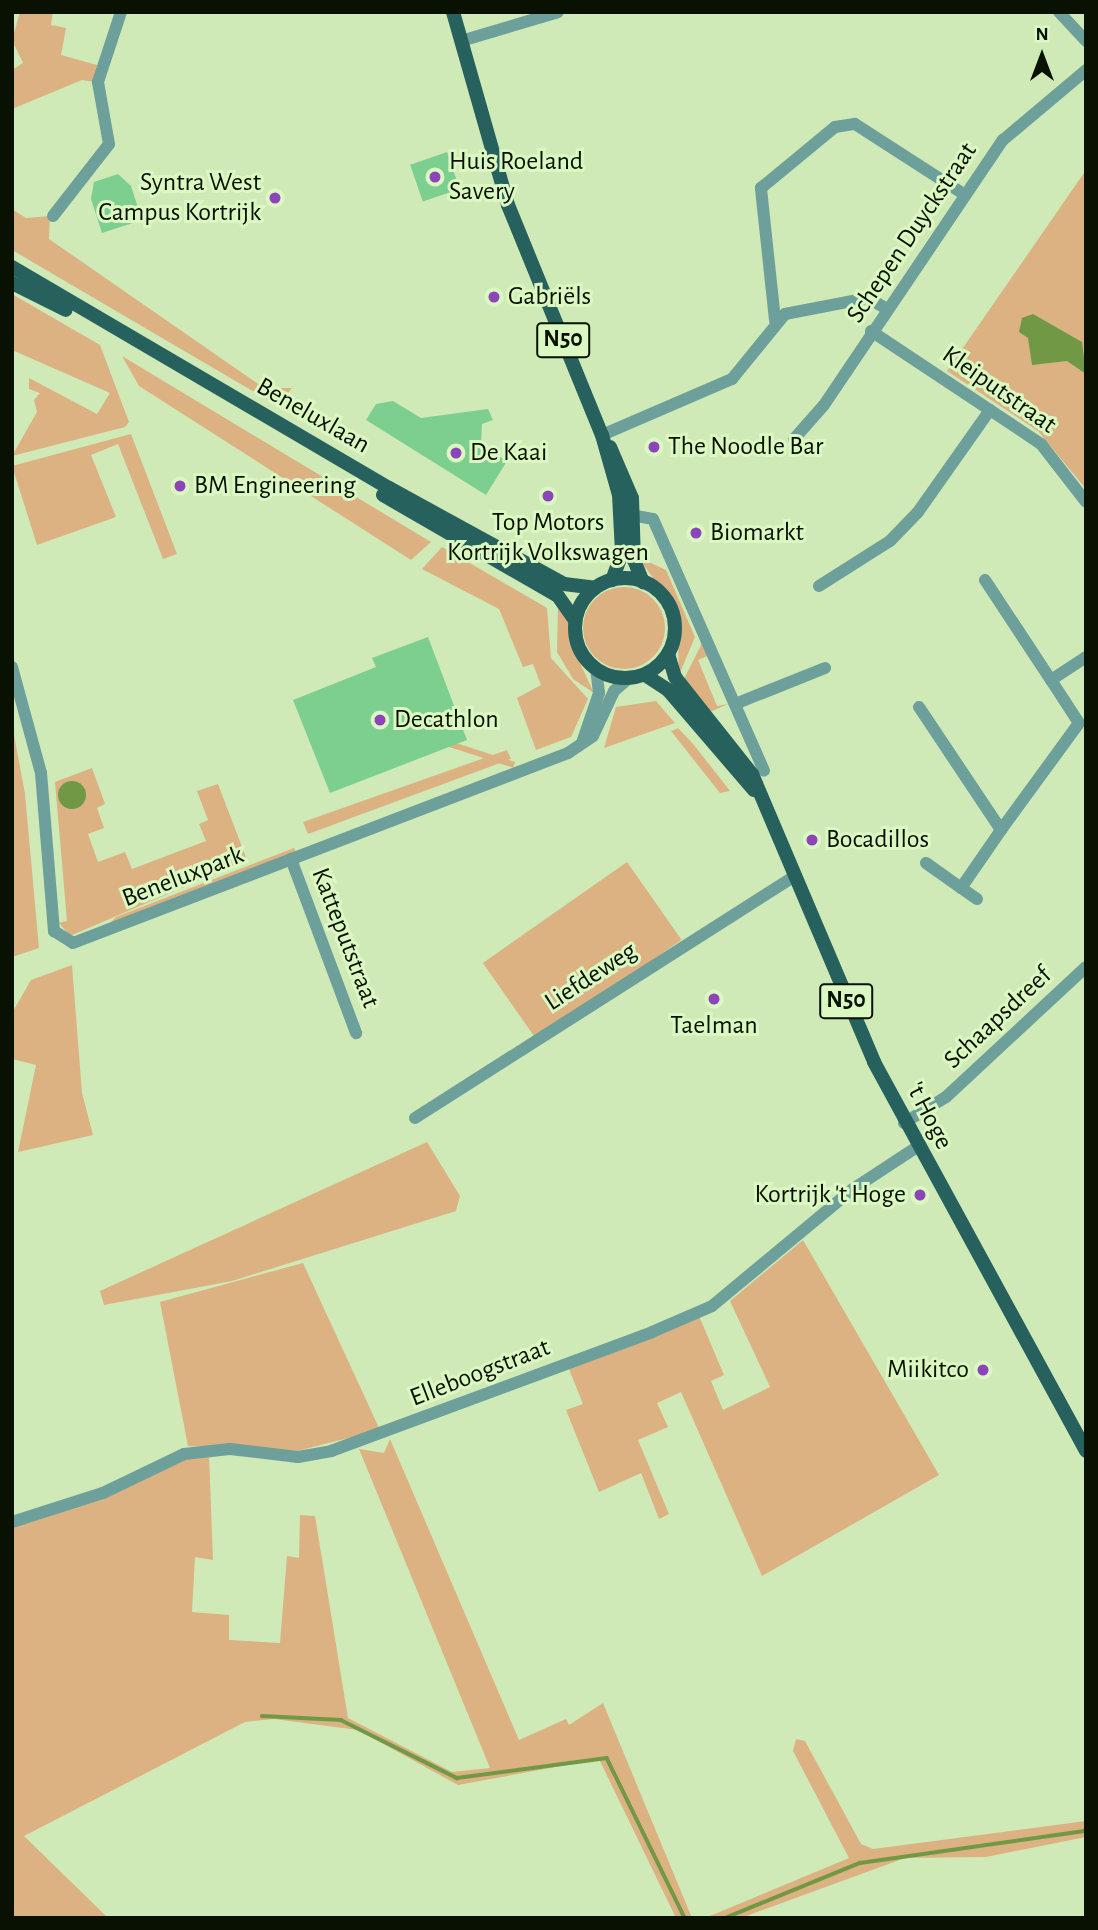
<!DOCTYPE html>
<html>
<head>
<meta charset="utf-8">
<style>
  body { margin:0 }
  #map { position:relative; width:1098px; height:1930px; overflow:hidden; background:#cfeab6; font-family:"Alegreya Sans",sans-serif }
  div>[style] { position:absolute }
  .green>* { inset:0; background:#dcb283; transform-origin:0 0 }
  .round { border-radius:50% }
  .water>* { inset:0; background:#719845 }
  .stream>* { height:3.5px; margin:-1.75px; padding:0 1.75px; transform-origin:1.75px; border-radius:1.75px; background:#719845 }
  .building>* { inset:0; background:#7dcf90; transform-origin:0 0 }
  .minor>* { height:12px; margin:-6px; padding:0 6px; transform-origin:6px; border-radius:6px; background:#6d9f9b }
  .major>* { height:14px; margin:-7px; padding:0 7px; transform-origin:7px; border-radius:7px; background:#26615e }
  .major>.ring { margin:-7px; padding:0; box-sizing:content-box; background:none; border:14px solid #26615e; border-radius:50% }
  .dots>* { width:19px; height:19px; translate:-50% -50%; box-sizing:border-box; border:4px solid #dcf8c2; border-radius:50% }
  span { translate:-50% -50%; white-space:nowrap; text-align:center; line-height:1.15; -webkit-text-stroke:6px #dcf8c2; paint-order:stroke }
  .shield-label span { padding:2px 5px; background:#dcf8c2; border:2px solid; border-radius:5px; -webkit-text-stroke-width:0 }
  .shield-label { font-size:24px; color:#091102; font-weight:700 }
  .poi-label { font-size:26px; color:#091102 }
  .left { translate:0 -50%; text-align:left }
  .right { translate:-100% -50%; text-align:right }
  .street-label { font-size:26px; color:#091102 }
  .frame { position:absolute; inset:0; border:14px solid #091102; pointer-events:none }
  .north { position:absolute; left:1007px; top:21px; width:70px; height:70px; -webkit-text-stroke:5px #dcf8c2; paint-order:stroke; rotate:0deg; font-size:19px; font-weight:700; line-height:28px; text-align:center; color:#091102 }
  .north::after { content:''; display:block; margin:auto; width:24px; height:32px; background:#091102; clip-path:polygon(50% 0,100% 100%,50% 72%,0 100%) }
</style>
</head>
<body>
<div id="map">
  <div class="green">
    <i style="clip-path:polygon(20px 12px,53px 12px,51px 25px,66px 28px,61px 55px,97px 65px,94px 82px,82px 80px,12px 109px,12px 70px,23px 63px,12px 40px)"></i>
    <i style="clip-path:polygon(1086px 170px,1086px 489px,1038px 431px,947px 371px)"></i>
    <i style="clip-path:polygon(12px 209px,26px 218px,50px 216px,49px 239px,264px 388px,292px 388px,278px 406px,12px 250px)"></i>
    <i style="clip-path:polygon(12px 294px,100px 345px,129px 422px,125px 427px,12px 456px,37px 412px,34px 400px,40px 393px,29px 389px,29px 378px,97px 414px,110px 393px,12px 350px)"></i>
    <i style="clip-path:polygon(122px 356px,431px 542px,411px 560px,139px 386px)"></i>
    <i style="clip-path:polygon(131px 434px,177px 554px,163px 559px,118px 444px,91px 455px,116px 517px,37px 545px,12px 466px)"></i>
    <i style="clip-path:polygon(442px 547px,547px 608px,551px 658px,588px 699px,571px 737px,536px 750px,517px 698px,541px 685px,533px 664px,523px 667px,499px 609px,422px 569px)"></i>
    <i style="clip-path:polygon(638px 557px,666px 570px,695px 637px,679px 675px,677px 611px)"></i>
    <i class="round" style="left:583px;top:587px;width:82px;height:82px"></i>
    <i style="clip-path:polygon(558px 602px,569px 618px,572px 646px,594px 693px,573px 679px,557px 652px)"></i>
    <i style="clip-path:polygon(702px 643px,707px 656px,698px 660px,717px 706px,728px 704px,710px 712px,683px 681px)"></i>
    <i style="clip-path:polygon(656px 701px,675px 723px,604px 748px,616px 707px)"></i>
    <i style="clip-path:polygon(12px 724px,25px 794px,39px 948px,12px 957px)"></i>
    <i style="clip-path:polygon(678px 728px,694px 745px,730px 791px,720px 793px,671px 731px)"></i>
    <i style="clip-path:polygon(507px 750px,511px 759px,308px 834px,303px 822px)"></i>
    <i style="left:515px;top:762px;width:6px;height:216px;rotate:108deg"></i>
    <i style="clip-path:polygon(92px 768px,105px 804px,97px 808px,104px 828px,88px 834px,98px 862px,125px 852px,132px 869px,206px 841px,199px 824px,208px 820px,197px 791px,218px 784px,247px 860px,70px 936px,59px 923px,67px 921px,55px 782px)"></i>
    <i style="clip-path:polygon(294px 848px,296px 852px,109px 924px,116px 917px)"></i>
    <i style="left:627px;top:862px;width:95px;height:176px;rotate:55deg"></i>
    <i style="clip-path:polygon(72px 965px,82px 1093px,93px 1135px,18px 1152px,36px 1065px,12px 1059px,12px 1013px,31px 980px)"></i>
    <i style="clip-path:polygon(427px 1142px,460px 1196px,456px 1211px,232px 1281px,104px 1305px,100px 1291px)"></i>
    <i style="clip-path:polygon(803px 1240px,939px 1475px,762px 1576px,681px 1392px,657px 1403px,668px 1427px,638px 1440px,669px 1514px,659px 1519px,641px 1473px,599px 1492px,566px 1410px,583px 1404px,569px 1369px,699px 1316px,724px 1375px,711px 1381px,723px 1410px,770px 1387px,730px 1301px)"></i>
    <i style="clip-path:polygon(303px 1263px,380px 1430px,297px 1451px,188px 1446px,160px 1302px)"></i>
    <i style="clip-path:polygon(390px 1439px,519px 1740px,566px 1719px,569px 1725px,603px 1703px,692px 1918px,676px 1918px,599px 1759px,458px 1785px,358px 1730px,274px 1719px,245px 1722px,24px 1836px,108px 1918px,12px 1918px,12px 1527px,191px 1456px,209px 1454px,213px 1560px,195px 1557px,192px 1612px,229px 1615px,229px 1640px,280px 1643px,287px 1556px,299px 1558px,300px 1515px,315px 1516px,348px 1718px,452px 1772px,490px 1768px,359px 1449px,384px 1453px)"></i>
    <i style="clip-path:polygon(796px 1739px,805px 1741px,861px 1844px,873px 1849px,1086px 1821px,1086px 1837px,986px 1857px,905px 1858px,741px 1918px,705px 1918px,849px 1858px,793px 1751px)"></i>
  </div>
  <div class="water">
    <i style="clip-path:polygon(1033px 314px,1082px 342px,1086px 374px,1067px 361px,1032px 365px,1028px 338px,1019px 332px,1022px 318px)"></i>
    <i class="round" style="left:58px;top:781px;width:28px;height:28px"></i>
  </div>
  <div class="stream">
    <i style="left:262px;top:1716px;width:79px;rotate:2.9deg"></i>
    <i style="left:341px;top:1720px;width:130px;rotate:26.6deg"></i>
    <i style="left:457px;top:1778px;width:151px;rotate:-7.6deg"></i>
    <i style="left:607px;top:1758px;width:178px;rotate:64deg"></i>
    <i style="left:725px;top:1918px;width:146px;rotate:-22.2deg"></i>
    <i style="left:860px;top:1863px;width:228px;rotate:-8.1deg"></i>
  </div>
  <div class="building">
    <i style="left:447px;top:152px;width:39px;height:39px;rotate:71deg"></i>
    <i style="clip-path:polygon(118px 174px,131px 186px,142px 220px,102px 233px,91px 199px,94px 182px)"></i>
    <i style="clip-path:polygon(393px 401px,421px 418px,488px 409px,493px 420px,482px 424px,481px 445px,507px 461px,486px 495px,366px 420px,376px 404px)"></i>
    <i style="clip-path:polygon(428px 637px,467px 740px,330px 793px,293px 700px,376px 667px,372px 658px)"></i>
  </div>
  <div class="minor">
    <i style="left:1059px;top:12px;width:40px;rotate:47deg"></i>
    <i style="left:461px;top:41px;width:101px;rotate:-16.6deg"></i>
    <i style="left:53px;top:216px;width:91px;rotate:-52.1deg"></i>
    <i style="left:109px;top:144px;width:63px;rotate:-100.1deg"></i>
    <i style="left:98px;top:82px;width:74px;rotate:-71.8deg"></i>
    <i style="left:775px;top:320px;width:133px;rotate:-96.1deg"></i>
    <i style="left:761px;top:188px;width:96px;rotate:-39.5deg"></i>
    <i style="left:835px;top:127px;width:20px;rotate:-9deg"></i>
    <i style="left:855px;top:124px;width:131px;rotate:32.8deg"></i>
    <i style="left:871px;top:331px;width:204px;rotate:33.6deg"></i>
    <i style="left:1041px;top:444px;width:73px;rotate:52.2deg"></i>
    <i style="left:602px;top:435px;width:142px;rotate:-23.3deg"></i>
    <i style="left:732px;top:379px;width:84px;rotate:-50.8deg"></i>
    <i style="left:785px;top:314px;width:85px;rotate:-10.9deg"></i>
    <i style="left:868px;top:298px;width:20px;rotate:30deg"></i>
    <i style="left:794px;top:439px;width:45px;rotate:-48.6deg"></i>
    <i style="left:824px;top:405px;width:320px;rotate:-56deg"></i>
    <i style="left:1003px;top:140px;width:109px;rotate:-40.1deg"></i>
    <i style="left:625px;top:514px;width:28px;rotate:10deg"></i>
    <i style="left:653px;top:519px;width:275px;rotate:66.2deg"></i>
    <i style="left:985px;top:580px;width:120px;rotate:56.6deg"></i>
    <i style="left:1051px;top:680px;width:42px;rotate:-33.3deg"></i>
    <i style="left:819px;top:586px;width:84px;rotate:-32.4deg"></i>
    <i style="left:890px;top:541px;width:40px;rotate:-46deg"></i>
    <i style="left:918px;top:512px;width:125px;rotate:-54.8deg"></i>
    <i style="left:12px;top:667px;width:110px;rotate:74.7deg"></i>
    <i style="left:41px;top:773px;width:159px;rotate:85.3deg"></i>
    <i style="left:54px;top:931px;width:22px;rotate:32deg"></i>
    <i style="left:73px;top:943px;width:530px;rotate:-21deg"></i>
    <i style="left:568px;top:753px;width:30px;rotate:-34deg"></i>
    <i style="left:593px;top:736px;width:50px;rotate:-65deg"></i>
    <i style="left:614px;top:691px;width:18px;rotate:-41deg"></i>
    <i style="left:735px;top:704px;width:97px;rotate:-21.8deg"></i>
    <i style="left:919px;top:707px;width:148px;rotate:56.3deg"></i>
    <i style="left:1001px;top:830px;width:132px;rotate:-53.9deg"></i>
    <i style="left:1079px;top:723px;width:51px;rotate:-123.1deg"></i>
    <i style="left:582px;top:743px;width:53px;rotate:-71.2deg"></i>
    <i style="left:599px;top:693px;width:24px;rotate:-97deg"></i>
    <i style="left:291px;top:859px;width:186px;rotate:69.5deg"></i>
    <i style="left:926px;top:863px;width:43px;rotate:35.5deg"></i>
    <i style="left:977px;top:899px;width:19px;rotate:-145deg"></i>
    <i style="left:961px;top:888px;width:70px;rotate:-55.4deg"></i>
    <i style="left:415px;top:1118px;width:448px;rotate:-32.5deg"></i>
    <i style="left:904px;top:1123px;width:49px;rotate:-31.8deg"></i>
    <i style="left:946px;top:1097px;width:191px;rotate:-42.9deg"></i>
    <i style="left:12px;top:1522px;width:96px;rotate:-17.7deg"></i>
    <i style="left:103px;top:1493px;width:90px;rotate:-25.7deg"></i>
    <i style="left:184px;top:1454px;width:46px;rotate:-6.2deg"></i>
    <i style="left:230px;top:1449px;width:68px;rotate:6.7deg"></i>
    <i style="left:298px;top:1457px;width:34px;rotate:-10deg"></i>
    <i style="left:331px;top:1451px;width:342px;rotate:-20.3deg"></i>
    <i style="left:652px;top:1332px;width:65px;rotate:-23.4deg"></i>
    <i style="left:712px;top:1306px;width:183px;rotate:-39.7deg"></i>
    <i style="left:853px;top:1189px;width:77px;rotate:-33.3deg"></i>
  </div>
  <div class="major">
    <i style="left:453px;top:12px;width:201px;rotate:74.1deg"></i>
    <i style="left:508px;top:205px;width:248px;rotate:67.8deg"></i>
    <i style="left:602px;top:435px;width:62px;rotate:74.2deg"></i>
    <i style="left:619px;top:495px;width:58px;rotate:87deg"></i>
    <i style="left:622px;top:553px;width:29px;rotate:110deg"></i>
    <i style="left:12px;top:267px;width:437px;rotate:30.4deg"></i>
    <i style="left:389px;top:488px;width:200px;rotate:28.7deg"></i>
    <i style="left:564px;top:584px;width:31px;rotate:7deg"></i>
    <i style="left:12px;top:283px;width:60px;rotate:26.6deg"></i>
    <i style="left:610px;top:447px;width:56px;rotate:66.7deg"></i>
    <i style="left:632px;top:498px;width:62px;rotate:88.2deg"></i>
    <i style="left:634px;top:560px;width:24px;rotate:68deg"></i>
    <i style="left:383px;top:495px;width:202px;rotate:30deg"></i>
    <i style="left:558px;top:596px;width:29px;rotate:55deg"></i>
    <i class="ring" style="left:575px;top:578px;width:86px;height:86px"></i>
    <i style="left:668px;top:654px;width:24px;rotate:73deg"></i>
    <i style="left:675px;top:677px;width:124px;rotate:51.6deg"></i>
    <i style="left:752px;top:774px;width:313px;rotate:67deg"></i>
    <i style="left:874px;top:1062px;width:443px;rotate:61.4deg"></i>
    <i style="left:645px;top:675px;width:27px;rotate:33deg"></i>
    <i style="left:668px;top:690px;width:132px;rotate:49.3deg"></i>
  </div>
  <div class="dots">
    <i style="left:435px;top:177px;background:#8c45b8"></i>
    <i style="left:275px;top:198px;background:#8c45b8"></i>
    <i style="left:494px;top:297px;background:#8c45b8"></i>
    <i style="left:654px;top:447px;background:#8c45b8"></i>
    <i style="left:456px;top:453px;background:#8c45b8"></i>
    <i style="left:180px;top:486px;background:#8c45b8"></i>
    <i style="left:548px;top:496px;background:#8c45b8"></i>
    <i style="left:696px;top:533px;background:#8c45b8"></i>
    <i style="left:380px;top:720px;background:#8c45b8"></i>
    <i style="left:812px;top:840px;background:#8c45b8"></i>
    <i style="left:714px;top:999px;background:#8c45b8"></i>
    <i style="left:920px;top:1195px;background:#8c45b8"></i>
    <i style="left:983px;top:1370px;background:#8c45b8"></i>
  </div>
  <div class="shield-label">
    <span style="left:563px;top:340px">N50</span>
    <span style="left:846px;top:1001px">N50</span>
  </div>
  <div class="poi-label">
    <span class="left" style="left:449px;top:177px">Huis Roeland<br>Savery</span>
    <span class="right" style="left:261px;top:198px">Syntra West<br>Campus Kortrijk</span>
    <span class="left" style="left:508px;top:297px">Gabriëls</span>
    <span class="left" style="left:668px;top:447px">The Noodle Bar</span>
    <span class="left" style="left:470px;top:453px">De Kaai</span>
    <span class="left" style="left:194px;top:486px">BM Engineering</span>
    <span style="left:548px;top:538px">Top Motors<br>Kortrijk Volkswagen</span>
    <span class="left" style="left:710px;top:533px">Biomarkt</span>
    <span class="left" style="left:394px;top:720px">Decathlon</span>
    <span class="left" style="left:826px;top:840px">Bocadillos</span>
    <span style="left:714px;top:1026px">Taelman</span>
    <span class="right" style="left:906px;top:1195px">Kortrijk 't Hoge</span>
    <span class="right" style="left:969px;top:1370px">Miikitco</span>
  </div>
  <div class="street-label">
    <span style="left:912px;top:233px;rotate:-56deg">Schepen Duyckstraat</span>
    <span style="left:999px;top:390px;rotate:35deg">Kleiputstraat</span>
    <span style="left:313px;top:416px;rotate:30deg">Beneluxlaan</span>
    <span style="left:183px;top:877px;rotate:-21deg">Beneluxpark</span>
    <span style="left:345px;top:938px;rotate:69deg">Katteputstraat</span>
    <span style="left:591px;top:977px;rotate:-33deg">Liefdeweg</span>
    <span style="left:998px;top:1018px;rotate:-43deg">Schaapsdreef</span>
    <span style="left:929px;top:1116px;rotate:63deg">'t Hoge</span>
    <span style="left:480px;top:1373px;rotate:-21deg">Elleboogstraat</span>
  </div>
  <div class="frame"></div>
  <div class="north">N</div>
</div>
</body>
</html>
